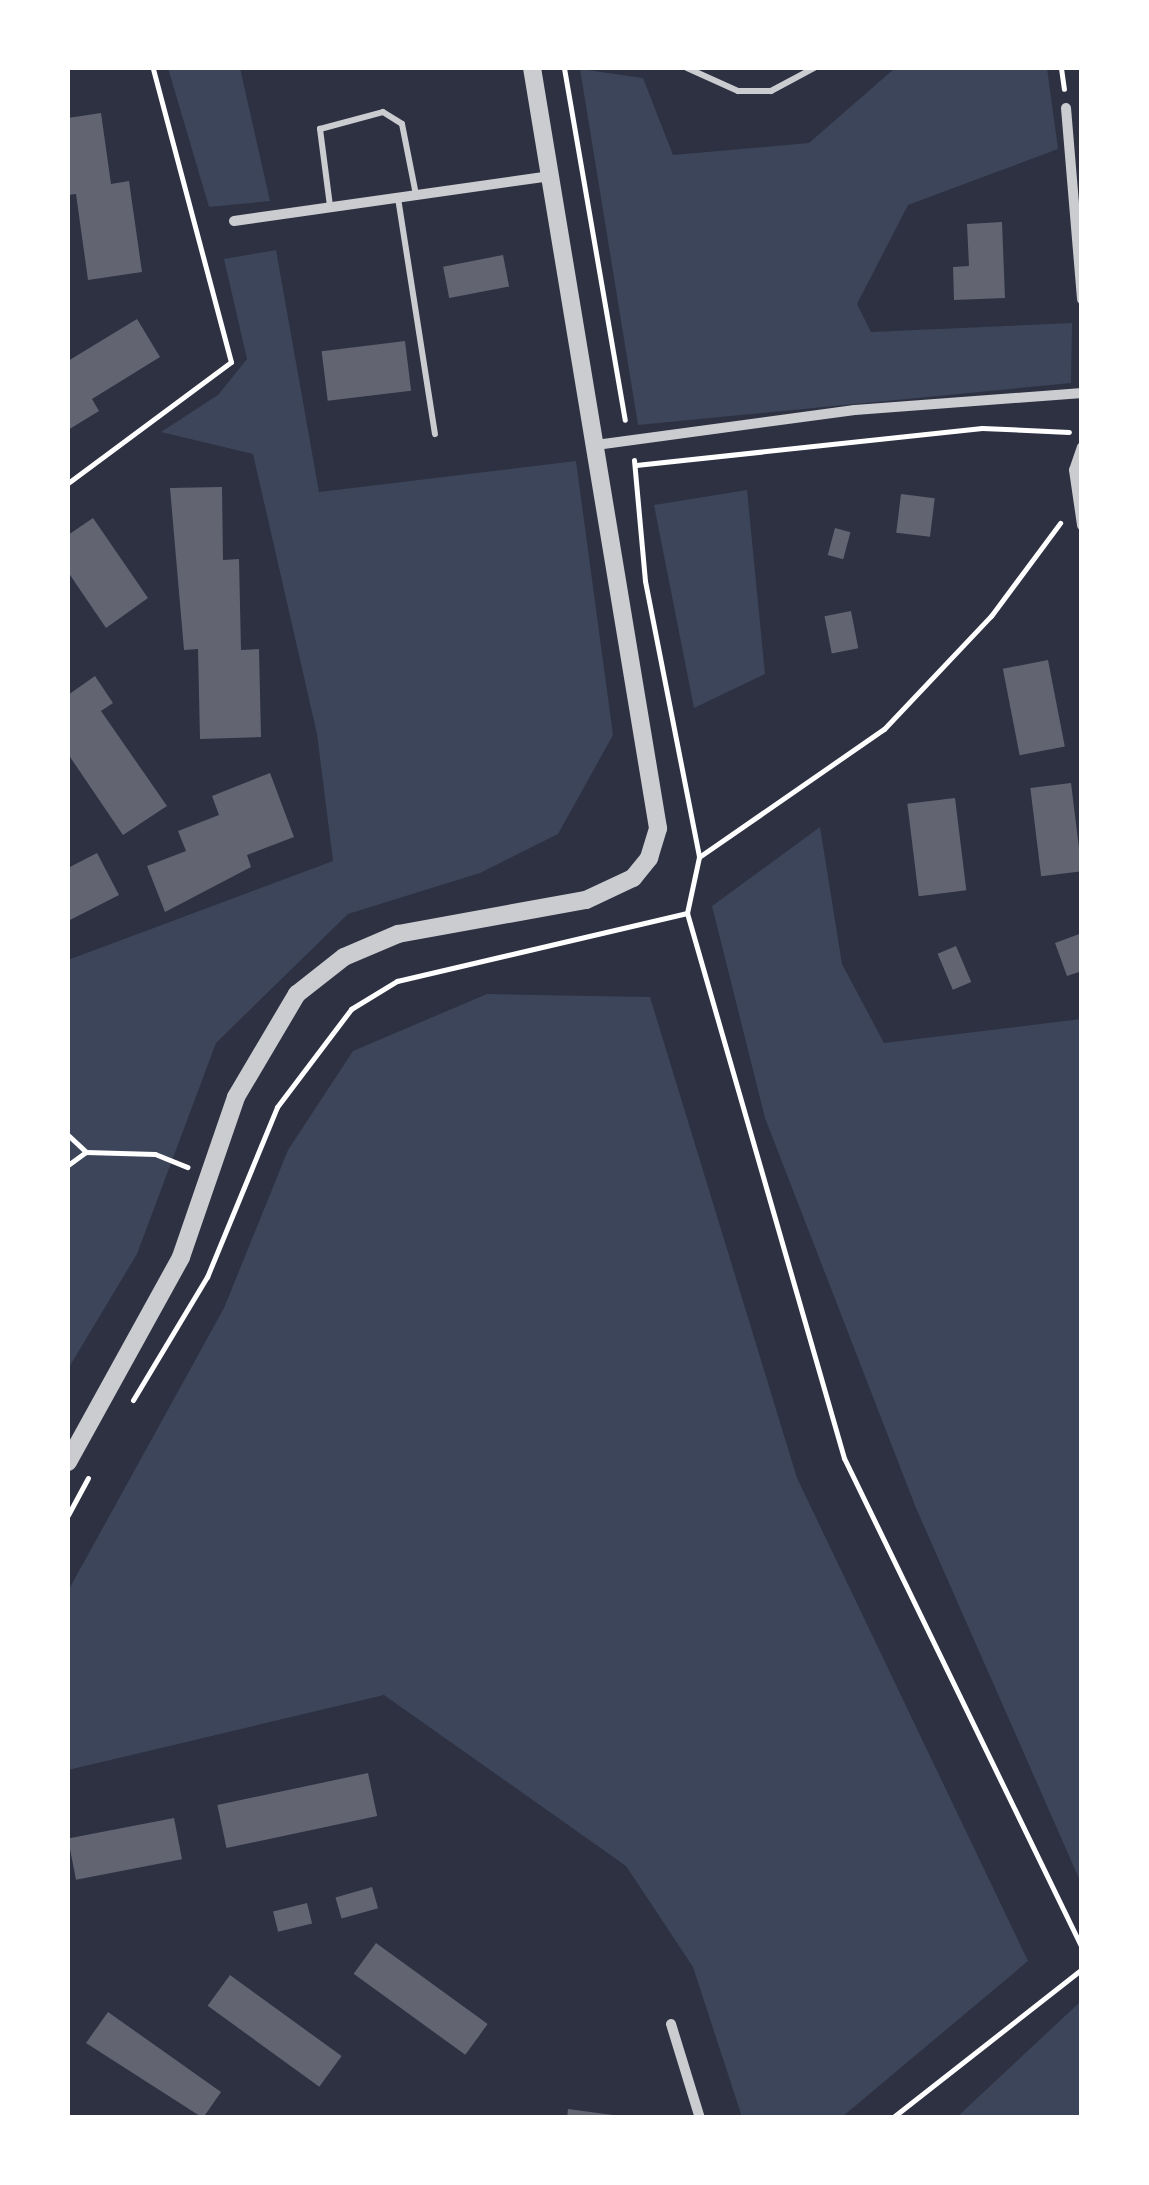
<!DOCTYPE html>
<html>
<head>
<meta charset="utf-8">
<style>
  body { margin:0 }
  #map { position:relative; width:1149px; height:2185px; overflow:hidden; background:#2d3142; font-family:"Archivo Narrow",sans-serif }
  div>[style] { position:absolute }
  .green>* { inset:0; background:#3c4559 }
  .building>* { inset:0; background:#626471; transform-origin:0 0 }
  .path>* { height:5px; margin:-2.5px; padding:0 2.5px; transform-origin:2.5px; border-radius:2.5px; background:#fff }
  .service>* { height:6px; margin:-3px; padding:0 3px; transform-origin:3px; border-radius:3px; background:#caccd0 }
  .minor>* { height:10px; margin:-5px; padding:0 5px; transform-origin:5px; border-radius:5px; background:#caccd0 }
  .tertiary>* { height:18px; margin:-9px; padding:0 9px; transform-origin:9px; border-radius:9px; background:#caccd0 }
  span { translate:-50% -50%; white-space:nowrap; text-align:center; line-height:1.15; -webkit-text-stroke:10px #fff; paint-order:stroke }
  .frame { position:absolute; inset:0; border:70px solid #fff; pointer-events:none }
</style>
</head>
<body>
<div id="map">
  <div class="green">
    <i style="clip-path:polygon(168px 68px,240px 68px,270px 201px,209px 207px)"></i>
    <i style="clip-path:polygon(895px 68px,1047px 68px,1058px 149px,908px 205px,857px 304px,871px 332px,1072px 323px,1071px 383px,638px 425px,580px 69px,643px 78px,673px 155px,809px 143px)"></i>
    <i style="clip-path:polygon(276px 250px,319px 492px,576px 461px,613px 735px,558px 834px,480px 873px,348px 914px,216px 1043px,137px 1254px,68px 1369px,68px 960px,333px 861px,317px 734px,253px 454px,161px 432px,218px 395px,247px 359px,224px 259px)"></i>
    <i style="clip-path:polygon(747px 490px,765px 674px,694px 708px,654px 505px)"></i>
    <i style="clip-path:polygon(820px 827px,842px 964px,884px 1043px,1081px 1019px,1081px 1883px,916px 1508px,765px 1118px,712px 906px)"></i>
    <i style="clip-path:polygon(487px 994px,650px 997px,797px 1478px,1028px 1961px,842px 2117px,742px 2117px,693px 1967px,626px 1866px,384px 1695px,68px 1770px,68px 1591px,224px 1308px,288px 1150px,353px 1051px)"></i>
    <i style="clip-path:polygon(1081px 2001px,1081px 2117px,957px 2117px)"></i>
  </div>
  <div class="building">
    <i style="clip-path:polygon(101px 113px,111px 184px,129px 181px,142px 272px,88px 280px,76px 194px,68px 195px,68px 118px)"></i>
    <i style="clip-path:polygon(1002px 222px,1005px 298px,954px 300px,953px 267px,969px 266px,967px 224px)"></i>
    <i style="left:503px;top:255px;width:32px;height:61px;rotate:79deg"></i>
    <i style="clip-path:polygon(137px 319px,160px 357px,92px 399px,99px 411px,68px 430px,68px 361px)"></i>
    <i style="left:405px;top:341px;width:50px;height:84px;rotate:83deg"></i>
    <i style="clip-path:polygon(222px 487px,223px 560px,239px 559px,241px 650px,259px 649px,261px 737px,200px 739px,198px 649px,184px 650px,170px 488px)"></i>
    <i style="left:901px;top:494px;width:34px;height:39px;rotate:7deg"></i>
    <i style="clip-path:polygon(93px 518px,148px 598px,106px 628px,68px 572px,68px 535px)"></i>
    <i style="left:835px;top:528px;width:16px;height:28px;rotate:15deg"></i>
    <i style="left:851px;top:611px;width:38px;height:27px;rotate:79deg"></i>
    <i style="left:1048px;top:660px;width:88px;height:46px;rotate:79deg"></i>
    <i style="clip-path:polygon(95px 676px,113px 703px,101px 711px,167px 806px,123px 835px,68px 754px,68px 695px)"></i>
    <i style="clip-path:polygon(270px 773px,294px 837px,247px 855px,251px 867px,165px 912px,147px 866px,186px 851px,178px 831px,219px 815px,212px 796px)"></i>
    <i style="left:1071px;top:783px;width:89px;height:41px;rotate:83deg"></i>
    <i style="left:955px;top:798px;width:93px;height:48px;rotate:83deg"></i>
    <i style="clip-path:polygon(97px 853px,119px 895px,68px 921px,68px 868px)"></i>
    <i style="clip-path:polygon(1082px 933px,1082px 971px,1067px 976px,1055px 943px)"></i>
    <i style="left:956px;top:946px;width:39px;height:20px;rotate:67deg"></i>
    <i style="left:368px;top:1773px;width:44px;height:154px;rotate:78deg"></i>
    <i style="left:174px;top:1818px;width:42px;height:108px;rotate:79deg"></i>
    <i style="left:372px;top:1887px;width:22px;height:38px;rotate:74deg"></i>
    <i style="left:307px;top:1903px;width:21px;height:35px;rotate:76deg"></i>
    <i style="left:376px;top:1943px;width:138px;height:38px;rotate:36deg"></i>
    <i style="left:230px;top:1975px;width:138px;height:38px;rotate:36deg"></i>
    <i style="clip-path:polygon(108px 2012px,221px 2092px,203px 2118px,86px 2043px)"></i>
    <i style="clip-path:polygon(568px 2109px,613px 2115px,613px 2118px,567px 2118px)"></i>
  </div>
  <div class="path">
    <i style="left:564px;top:68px;width:357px;rotate:80.2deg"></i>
    <i style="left:1061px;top:68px;width:21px;rotate:82deg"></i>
    <i style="left:634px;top:460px;width:121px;rotate:84.8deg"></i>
    <i style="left:645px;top:581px;width:281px;rotate:78.9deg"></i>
    <i style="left:699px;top:857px;width:57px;rotate:102.1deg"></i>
    <i style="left:687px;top:913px;width:567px;rotate:73.93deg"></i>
    <i style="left:844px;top:1458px;width:545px;rotate:64.09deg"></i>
    <i style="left:636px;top:465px;width:348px;rotate:-6.1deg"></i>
    <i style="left:982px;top:428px;width:87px;rotate:2.6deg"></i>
    <i style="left:68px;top:483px;width:203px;rotate:-36.6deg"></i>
    <i style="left:231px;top:362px;width:304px;rotate:-104.9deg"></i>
    <i style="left:699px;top:857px;width:225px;rotate:-34.7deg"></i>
    <i style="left:884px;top:729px;width:156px;rotate:-46.6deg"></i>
    <i style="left:991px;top:616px;width:116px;rotate:-53.4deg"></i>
    <i style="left:68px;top:1135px;width:25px;rotate:43deg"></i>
    <i style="left:68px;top:1165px;width:22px;rotate:-36deg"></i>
    <i style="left:86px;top:1152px;width:69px;rotate:1.7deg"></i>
    <i style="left:155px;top:1154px;width:35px;rotate:22deg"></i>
    <i style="left:133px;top:1400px;width:144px;rotate:-59deg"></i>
    <i style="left:207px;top:1277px;width:184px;rotate:-67.6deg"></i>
    <i style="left:277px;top:1107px;width:123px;rotate:-52.9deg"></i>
    <i style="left:351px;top:1009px;width:54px;rotate:-31.3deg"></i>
    <i style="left:397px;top:981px;width:298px;rotate:-13.2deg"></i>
    <i style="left:68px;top:1515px;width:42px;rotate:-61.6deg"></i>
    <i style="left:892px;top:2118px;width:241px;rotate:-38.1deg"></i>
  </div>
  <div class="service">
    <i style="left:687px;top:68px;width:56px;rotate:24.3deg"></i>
    <i style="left:738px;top:91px;width:33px"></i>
    <i style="left:771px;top:91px;width:49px;rotate:-28.1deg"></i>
    <i style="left:398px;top:198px;width:239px;rotate:81.1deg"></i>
    <i style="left:330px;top:206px;width:78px;rotate:-97.4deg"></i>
    <i style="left:320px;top:129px;width:65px;rotate:-15.1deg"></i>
    <i style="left:383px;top:112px;width:22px;rotate:32deg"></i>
    <i style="left:402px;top:124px;width:72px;rotate:78.8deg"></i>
  </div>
  <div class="minor">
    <i style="left:1066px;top:108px;width:192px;rotate:85.2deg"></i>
    <i style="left:234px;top:221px;width:318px;rotate:-8.1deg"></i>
    <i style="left:596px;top:445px;width:261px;rotate:-7.7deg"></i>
    <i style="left:855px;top:410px;width:228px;rotate:-4.3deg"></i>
    <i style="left:1082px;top:447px;width:24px;rotate:109deg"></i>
    <i style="left:1074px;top:470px;width:56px;rotate:81.7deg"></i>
    <i style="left:671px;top:2024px;width:98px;rotate:72.9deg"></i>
  </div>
  <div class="tertiary">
    <i style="left:68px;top:1462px;width:234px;rotate:-61.1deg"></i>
    <i style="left:181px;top:1257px;width:169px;rotate:-71deg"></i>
    <i style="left:236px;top:1097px;width:120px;rotate:-59.4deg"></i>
    <i style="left:297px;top:994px;width:60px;rotate:-38.2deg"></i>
    <i style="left:344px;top:957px;width:59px;rotate:-23.1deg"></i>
    <i style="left:398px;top:934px;width:191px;rotate:-10.3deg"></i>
    <i style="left:586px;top:900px;width:52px;rotate:-25.1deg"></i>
    <i style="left:633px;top:878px;width:26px;rotate:-51deg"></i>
    <i style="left:649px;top:858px;width:31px;rotate:-73deg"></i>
    <i style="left:658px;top:828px;width:770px;rotate:-99.41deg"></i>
  </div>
  <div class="frame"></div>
</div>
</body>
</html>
